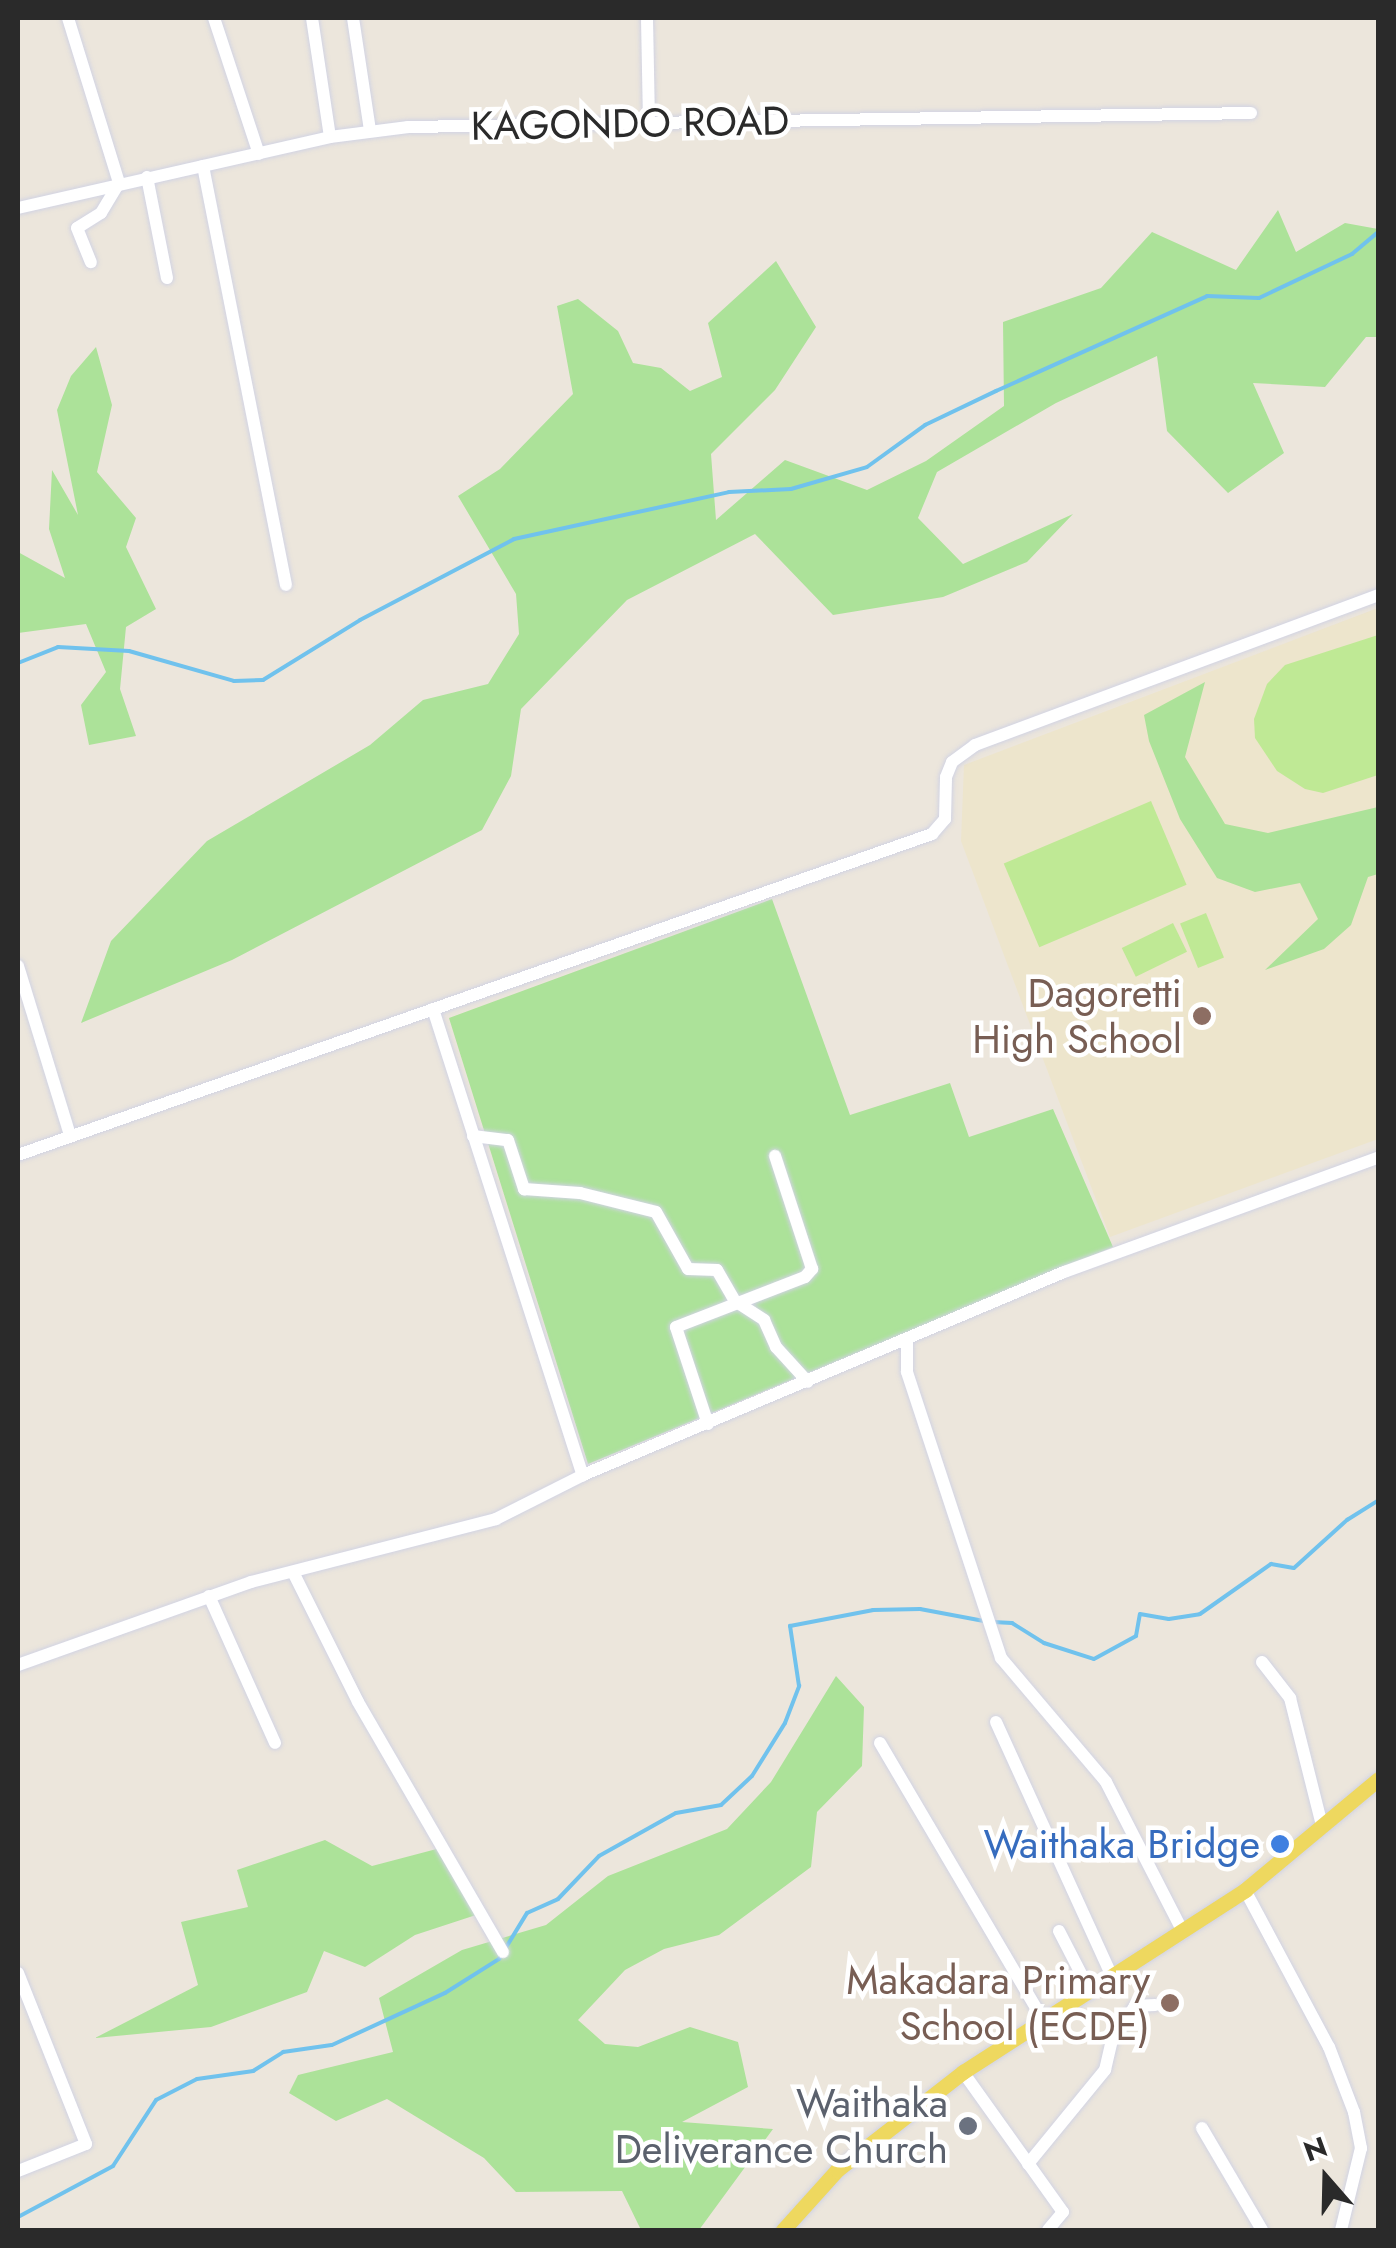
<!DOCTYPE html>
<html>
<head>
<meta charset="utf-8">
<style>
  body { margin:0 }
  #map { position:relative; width:1396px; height:2248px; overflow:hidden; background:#ece6dc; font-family:Jost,sans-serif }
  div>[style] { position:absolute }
  .education>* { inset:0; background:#ede5cc }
  .green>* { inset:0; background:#ace299 }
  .pitch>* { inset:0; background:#bfe995; transform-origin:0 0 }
  .stream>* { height:4px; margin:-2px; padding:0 2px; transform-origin:2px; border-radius:2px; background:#70c2ed }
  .roads { filter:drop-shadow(0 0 2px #d1d3e3) drop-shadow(0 0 2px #d1d3e3) }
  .minor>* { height:12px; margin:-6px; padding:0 6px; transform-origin:6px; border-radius:6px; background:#fff }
  .major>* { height:15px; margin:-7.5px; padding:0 7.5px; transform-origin:7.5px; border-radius:7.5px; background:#eed85f }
  .dots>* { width:28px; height:28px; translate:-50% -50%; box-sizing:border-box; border:5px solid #fff; border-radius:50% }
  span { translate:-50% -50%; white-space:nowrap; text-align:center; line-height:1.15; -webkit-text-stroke:9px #fff; paint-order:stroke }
  .street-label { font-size:40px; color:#2a2a2a }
  .education-label { font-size:40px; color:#785e54 }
  .right { translate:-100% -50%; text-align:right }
  .shop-label { font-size:40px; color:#366cbe }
  .worship-label { font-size:40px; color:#5b616d }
  .frame { position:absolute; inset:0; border:20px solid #2a2a2a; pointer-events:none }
  .north { position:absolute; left:1276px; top:2128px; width:100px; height:100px; -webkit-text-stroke:8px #fff; paint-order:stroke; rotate:340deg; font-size:28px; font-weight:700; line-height:40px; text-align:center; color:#2a2a2a }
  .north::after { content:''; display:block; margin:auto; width:35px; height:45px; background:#2a2a2a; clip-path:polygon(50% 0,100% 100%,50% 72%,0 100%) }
</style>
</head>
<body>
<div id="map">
  <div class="education">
    <i style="clip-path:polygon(1378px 608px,1378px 1139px,1110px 1237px,961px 841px,964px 765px)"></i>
  </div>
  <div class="green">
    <i style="clip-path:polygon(1278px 210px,1296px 252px,1345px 223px,1378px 229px,1378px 337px,1366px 337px,1325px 387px,1253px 383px,1284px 453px,1228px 493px,1167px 431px,1157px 356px,1056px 403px,937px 472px,918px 518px,963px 564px,1073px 514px,1027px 562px,943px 597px,833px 615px,755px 534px,627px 600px,521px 709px,511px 776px,482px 830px,232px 960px,81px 1023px,111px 941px,207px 841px,370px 745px,423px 700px,488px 684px,519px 634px,516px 594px,458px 496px,500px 469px,573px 394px,557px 306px,578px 299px,618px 331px,633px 363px,661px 368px,690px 391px,722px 377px,708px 323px,776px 261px,816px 327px,775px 390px,711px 454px,716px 520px,785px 460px,867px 490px,926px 461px,1004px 406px,1003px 322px,1101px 288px,1152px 232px,1236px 270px)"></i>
    <i style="clip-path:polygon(96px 347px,112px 405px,97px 472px,136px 518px,126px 547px,156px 609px,126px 627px,120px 689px,136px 736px,89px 745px,81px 705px,106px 672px,86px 624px,18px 633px,18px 552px,65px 578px,49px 529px,52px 470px,78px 515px,57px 410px,71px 376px)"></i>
    <i style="clip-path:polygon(1205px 682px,1185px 757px,1225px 824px,1268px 833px,1378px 807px,1378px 874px,1368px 877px,1351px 925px,1324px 949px,1265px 970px,1318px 919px,1300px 883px,1255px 892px,1217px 878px,1180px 819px,1149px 741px,1144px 715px)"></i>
    <i style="clip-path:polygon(772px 899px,850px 1115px,950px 1083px,969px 1137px,1053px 1109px,1113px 1247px,588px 1464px,449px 1018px)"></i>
    <i style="clip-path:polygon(836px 1676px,864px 1707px,862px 1766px,817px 1812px,811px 1867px,719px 1935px,664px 1949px,625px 1970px,578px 2020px,605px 2044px,638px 2047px,690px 2027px,738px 2042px,748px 2087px,682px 2122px,773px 2129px,699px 2230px,641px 2230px,622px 2191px,516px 2192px,484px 2158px,387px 2099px,336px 2121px,289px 2093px,298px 2075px,393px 2052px,379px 1998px,462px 1950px,546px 1925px,608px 1876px,727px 1829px,771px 1782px)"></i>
    <i style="clip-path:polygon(325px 1840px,372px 1866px,448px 1846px,479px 1914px,415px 1935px,365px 1967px,324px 1951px,307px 1992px,211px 2027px,95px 2038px,198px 1985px,181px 1922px,248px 1907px,237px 1870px)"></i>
  </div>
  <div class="pitch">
    <i style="clip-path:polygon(1378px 635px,1378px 775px,1323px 793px,1305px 789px,1277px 771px,1255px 738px,1254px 719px,1267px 684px,1285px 665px)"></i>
    <i style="left:1151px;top:801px;width:91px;height:160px;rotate:67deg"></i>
    <i style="left:1206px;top:913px;width:48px;height:28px;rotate:68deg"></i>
    <i style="left:1173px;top:923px;width:32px;height:57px;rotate:64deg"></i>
  </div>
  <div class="stream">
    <i style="left:18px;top:663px;width:43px;rotate:-21.8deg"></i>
    <i style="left:58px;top:647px;width:71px;rotate:3.2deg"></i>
    <i style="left:129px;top:651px;width:109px;rotate:15.9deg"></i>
    <i style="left:234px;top:681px;width:29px;rotate:-2deg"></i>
    <i style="left:263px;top:680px;width:114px;rotate:-31.7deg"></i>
    <i style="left:360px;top:620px;width:174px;rotate:-27.7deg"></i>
    <i style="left:514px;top:539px;width:220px;rotate:-12.3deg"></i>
    <i style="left:729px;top:492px;width:62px;rotate:-2.8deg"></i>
    <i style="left:791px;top:489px;width:79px;rotate:-16.1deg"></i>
    <i style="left:867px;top:467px;width:72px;rotate:-35.9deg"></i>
    <i style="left:925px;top:425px;width:79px;rotate:-25.6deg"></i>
    <i style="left:996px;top:391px;width:231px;rotate:-24.2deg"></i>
    <i style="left:1207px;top:296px;width:52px;rotate:2.2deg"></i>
    <i style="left:1259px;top:298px;width:103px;rotate:-25.3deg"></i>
    <i style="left:1352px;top:254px;width:34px;rotate:-40deg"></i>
    <i style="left:993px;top:1622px;width:19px;rotate:3deg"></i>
    <i style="left:1012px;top:1623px;width:38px;rotate:32deg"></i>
    <i style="left:1044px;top:1643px;width:52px;rotate:17.7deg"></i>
    <i style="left:1094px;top:1659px;width:48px;rotate:-28.7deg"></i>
    <i style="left:1136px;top:1636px;width:22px;rotate:-80deg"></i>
    <i style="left:1140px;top:1614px;width:29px;rotate:10deg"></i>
    <i style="left:1169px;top:1619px;width:31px;rotate:-9deg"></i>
    <i style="left:1200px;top:1614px;width:87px;rotate:-35.2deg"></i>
    <i style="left:1271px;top:1564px;width:23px;rotate:10deg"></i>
    <i style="left:1294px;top:1568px;width:72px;rotate:-42.2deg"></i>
    <i style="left:1347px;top:1520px;width:36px;rotate:-32deg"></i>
    <i style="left:18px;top:2217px;width:108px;rotate:-28.2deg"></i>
    <i style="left:113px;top:2166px;width:79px;rotate:-56.9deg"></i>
    <i style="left:156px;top:2100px;width:46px;rotate:-27.1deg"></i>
    <i style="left:197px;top:2079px;width:57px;rotate:-8.1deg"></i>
    <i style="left:253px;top:2071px;width:36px;rotate:-32deg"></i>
    <i style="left:283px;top:2052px;width:49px;rotate:-8.1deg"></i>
    <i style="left:332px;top:2045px;width:124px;rotate:-24.7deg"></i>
    <i style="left:445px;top:1993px;width:64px;rotate:-32.2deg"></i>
    <i style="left:499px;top:1959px;width:54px;rotate:-58.7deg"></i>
    <i style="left:527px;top:1913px;width:34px;rotate:-24deg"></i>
    <i style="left:558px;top:1899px;width:59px;rotate:-46.4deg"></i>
    <i style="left:599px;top:1856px;width:88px;rotate:-29.2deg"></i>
    <i style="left:676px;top:1813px;width:46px;rotate:-10.1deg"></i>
    <i style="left:721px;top:1805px;width:42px;rotate:-43.1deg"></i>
    <i style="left:752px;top:1776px;width:62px;rotate:-58.1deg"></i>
    <i style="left:785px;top:1723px;width:40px;rotate:-69deg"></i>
    <i style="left:799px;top:1686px;width:61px;rotate:-98.5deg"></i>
    <i style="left:790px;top:1626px;width:85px;rotate:-10.9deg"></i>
    <i style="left:873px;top:1610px;width:47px;rotate:-1.2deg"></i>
    <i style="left:920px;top:1609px;width:65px;rotate:10.6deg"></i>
  </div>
  <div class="roads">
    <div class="minor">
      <i style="left:68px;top:18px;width:173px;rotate:72.8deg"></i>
      <i style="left:119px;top:183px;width:35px;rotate:121deg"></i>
      <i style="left:101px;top:213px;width:28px;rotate:148deg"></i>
      <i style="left:77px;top:228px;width:37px;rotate:68deg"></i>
      <i style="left:214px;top:18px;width:143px;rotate:71.7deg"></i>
      <i style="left:312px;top:18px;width:120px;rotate:81.4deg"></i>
      <i style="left:353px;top:18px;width:114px;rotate:81.4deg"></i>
      <i style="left:647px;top:18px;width:104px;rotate:88.9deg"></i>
      <i style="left:203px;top:166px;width:427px;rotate:78.8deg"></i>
      <i style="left:147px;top:177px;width:103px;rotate:78.8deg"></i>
      <i style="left:18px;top:208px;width:320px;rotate:-12.8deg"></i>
      <i style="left:330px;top:137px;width:79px;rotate:-7.3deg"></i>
      <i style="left:408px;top:127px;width:843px;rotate:-0.95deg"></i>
      <i style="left:18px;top:966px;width:177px;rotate:72.9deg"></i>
      <i style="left:433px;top:1009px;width:490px;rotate:72.2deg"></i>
      <i style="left:583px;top:1475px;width:522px;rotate:-22.88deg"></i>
      <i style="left:1064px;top:1272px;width:334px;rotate:-20deg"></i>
      <i style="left:473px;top:1136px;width:35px;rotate:7deg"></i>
      <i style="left:508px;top:1140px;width:52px;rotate:71.9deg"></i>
      <i style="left:524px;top:1189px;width:56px;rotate:4.1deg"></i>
      <i style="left:580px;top:1193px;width:78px;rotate:14deg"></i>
      <i style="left:656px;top:1212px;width:65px;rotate:60.7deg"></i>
      <i style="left:688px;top:1269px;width:29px;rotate:2deg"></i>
      <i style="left:717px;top:1270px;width:36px;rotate:60deg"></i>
      <i style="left:735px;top:1301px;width:35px;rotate:33deg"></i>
      <i style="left:764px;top:1320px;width:30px;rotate:66deg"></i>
      <i style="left:776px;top:1347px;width:47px;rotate:47.6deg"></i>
      <i style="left:18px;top:1155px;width:969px;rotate:-19.35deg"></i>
      <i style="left:932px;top:834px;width:20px;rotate:-49deg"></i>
      <i style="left:945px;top:819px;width:42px;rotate:-88.6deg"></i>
      <i style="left:946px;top:777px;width:16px;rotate:-68deg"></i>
      <i style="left:952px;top:762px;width:29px;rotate:-36deg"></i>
      <i style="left:975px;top:745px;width:430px;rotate:-20.4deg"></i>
      <i style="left:907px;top:1341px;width:31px;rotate:90deg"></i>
      <i style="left:907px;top:1372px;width:301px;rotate:71.8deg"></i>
      <i style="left:1001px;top:1658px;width:162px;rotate:49.7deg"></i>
      <i style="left:1106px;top:1782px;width:166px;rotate:62.8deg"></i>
      <i style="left:708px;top:1424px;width:102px;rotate:-108.3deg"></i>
      <i style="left:676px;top:1327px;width:138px;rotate:-21.2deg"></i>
      <i style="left:805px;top:1277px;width:11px;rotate:-49deg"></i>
      <i style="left:812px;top:1269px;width:119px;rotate:-108.1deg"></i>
      <i style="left:293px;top:1572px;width:145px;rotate:63.4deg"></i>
      <i style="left:358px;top:1702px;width:289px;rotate:59.9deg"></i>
      <i style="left:209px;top:1596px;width:161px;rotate:65.8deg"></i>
      <i style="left:1262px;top:1662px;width:46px;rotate:52.1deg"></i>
      <i style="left:1290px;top:1698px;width:131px;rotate:75.9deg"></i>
      <i style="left:18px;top:1665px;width:247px;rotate:-19.6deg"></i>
      <i style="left:251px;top:1582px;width:253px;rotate:-14.4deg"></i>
      <i style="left:496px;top:1519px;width:97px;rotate:-26.8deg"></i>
      <i style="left:996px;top:1722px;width:280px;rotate:65.5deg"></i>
      <i style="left:880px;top:1743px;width:321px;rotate:59.5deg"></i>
      <i style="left:1245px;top:1890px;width:178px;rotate:61.9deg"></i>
      <i style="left:1329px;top:2047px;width:70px;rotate:69deg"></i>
      <i style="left:1354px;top:2112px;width:37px;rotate:79deg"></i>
      <i style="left:1361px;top:2148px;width:84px;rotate:103.7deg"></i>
      <i style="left:1059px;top:1931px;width:68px;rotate:62.7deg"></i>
      <i style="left:18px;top:1973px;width:184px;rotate:68.3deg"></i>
      <i style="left:86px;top:2144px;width:73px;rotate:158.3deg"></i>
      <i style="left:963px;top:2072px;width:172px;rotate:54.5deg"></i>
      <i style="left:1063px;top:2212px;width:23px;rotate:130deg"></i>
      <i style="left:1202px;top:2128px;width:118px;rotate:59.5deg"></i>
      <i style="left:1028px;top:2164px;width:122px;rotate:-50.7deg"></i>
      <i style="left:1105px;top:2070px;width:31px;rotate:-77deg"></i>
      <i style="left:1112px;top:2040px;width:41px;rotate:-55.9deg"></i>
      <i style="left:1135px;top:2006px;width:20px;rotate:-3deg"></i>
    </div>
    <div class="major">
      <i style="left:783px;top:2230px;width:81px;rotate:-48deg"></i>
      <i style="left:837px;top:2170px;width:160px;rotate:-37.9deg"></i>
      <i style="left:963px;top:2072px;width:336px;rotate:-32.8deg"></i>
      <i style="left:1245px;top:1890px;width:173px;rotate:-39.8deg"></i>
    </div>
  </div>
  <div class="dots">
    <i style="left:1202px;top:1016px;background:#8d6e63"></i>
    <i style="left:1280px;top:1844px;background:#3f7fe0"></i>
    <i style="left:1170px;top:2003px;background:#8d6e63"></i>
    <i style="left:968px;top:2126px;background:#6b7280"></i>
  </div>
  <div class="street-label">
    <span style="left:630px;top:123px;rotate:-1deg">KAGONDO ROAD</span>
  </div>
  <div class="education-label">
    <span class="right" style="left:1182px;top:1016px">Dagoretti<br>High School</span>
    <span class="right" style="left:1150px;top:2003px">Makadara Primary<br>School (ECDE)</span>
  </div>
  <div class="shop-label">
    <span class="right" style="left:1260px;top:1844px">Waithaka Bridge</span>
  </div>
  <div class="worship-label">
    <span class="right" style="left:948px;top:2126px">Waithaka<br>Deliverance Church</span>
  </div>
  <div class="frame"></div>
  <div class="north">N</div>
</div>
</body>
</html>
